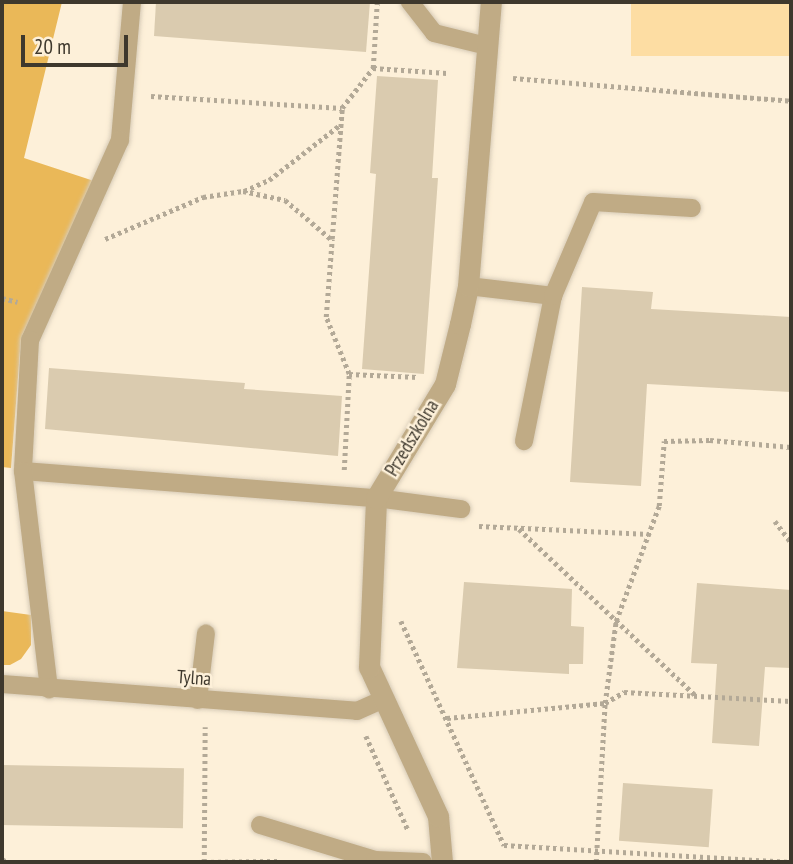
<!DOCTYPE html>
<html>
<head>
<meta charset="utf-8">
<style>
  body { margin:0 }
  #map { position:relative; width:793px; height:864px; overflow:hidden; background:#fdf0d9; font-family:"PT Sans Narrow",sans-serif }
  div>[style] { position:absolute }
  .green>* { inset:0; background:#fddda3; transform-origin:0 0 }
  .forest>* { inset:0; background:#eab858 }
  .building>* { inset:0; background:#dacbaf; transform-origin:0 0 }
  .path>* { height:4.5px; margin-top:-2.25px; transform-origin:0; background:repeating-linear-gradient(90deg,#b3a997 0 3.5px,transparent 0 7px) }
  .roads { filter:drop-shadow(0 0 2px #d7cbb7) drop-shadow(0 0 2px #d7cbb7) }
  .lane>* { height:18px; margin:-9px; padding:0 9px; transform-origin:9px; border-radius:9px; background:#c0ab85 }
  .street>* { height:21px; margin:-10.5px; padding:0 10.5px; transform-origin:10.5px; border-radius:10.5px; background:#c0ab85 }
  span { translate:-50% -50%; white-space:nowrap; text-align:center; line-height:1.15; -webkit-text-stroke:5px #fdf0d9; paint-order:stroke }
  .street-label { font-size:19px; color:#3e382d }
  .frame { position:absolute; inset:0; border:4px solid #3e382d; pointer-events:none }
  .scale { position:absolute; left:21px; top:35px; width:107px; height:32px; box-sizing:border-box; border:4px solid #3e382d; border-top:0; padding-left:9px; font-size:21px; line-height:24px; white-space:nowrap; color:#3e382d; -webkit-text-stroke:5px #fdf0d9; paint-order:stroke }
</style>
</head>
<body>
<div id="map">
  <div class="green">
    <i style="left:631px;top:2px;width:160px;height:54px"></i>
  </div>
  <div class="forest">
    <i style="clip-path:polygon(2px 2px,62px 2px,24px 158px,94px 181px,21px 338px,11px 468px,2px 467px)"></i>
    <i style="clip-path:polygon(2px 611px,31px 615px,31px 645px,21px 659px,10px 665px,2px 665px)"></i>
  </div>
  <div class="building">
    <i style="clip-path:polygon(156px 2px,370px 2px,366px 52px,154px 36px)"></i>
    <i style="clip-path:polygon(377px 76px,438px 80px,432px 178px,438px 178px,424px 374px,362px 369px,376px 174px,370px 173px)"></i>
    <i style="clip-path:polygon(582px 287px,653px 292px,651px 309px,791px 317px,791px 392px,647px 384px,641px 486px,570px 482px)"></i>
    <i style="clip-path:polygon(49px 368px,245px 383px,244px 389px,342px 396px,338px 456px,45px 429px)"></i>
    <i style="clip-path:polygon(464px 582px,572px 589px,571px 626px,584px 627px,583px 664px,569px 664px,569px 674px,457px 668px)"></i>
    <i style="clip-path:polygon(697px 583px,791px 590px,791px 668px,765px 667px,759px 746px,712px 743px,717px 664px,691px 663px)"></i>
    <i style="left:2px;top:765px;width:182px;height:60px;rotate:1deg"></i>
    <i style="left:623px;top:783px;width:90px;height:58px;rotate:4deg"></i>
  </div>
  <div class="path">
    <i style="left:373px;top:68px;width:74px;rotate:3.9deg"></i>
    <i style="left:513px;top:78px;width:279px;rotate:4.7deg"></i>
    <i style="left:151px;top:96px;width:191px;rotate:3.6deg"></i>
    <i style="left:244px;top:191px;width:27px;rotate:-24deg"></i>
    <i style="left:269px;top:180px;width:90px;rotate:-37.8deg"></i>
    <i style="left:105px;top:239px;width:107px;rotate:-23.2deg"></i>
    <i style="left:203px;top:197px;width:40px;rotate:-8.5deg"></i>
    <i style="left:243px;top:191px;width:43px;rotate:12.1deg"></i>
    <i style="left:285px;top:200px;width:60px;rotate:40.3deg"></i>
    <i style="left:2px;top:298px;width:16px;rotate:14deg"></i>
    <i style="left:349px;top:374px;width:69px;rotate:2.5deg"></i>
    <i style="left:344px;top:470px;width:96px;rotate:-87deg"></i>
    <i style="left:349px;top:374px;width:61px;rotate:-112deg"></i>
    <i style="left:326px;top:317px;width:78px;rotate:-85.6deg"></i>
    <i style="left:332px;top:239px;width:131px;rotate:-85.6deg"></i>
    <i style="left:342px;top:108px;width:51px;rotate:-52.2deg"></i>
    <i style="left:373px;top:68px;width:66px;rotate:-86.5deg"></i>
    <i style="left:775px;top:521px;width:26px;rotate:53deg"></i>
    <i style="left:479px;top:526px;width:170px;rotate:2.7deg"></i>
    <i style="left:519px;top:529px;width:242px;rotate:43.3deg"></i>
    <i style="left:401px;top:621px;width:247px;rotate:65.3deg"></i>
    <i style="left:504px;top:845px;width:288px;rotate:3.4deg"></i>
    <i style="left:447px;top:718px;width:159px;rotate:-5.4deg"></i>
    <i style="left:605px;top:703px;width:83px;rotate:-82.4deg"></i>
    <i style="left:616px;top:621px;width:123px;rotate:-69.5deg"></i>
    <i style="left:659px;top:506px;width:65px;rotate:-85.6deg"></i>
    <i style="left:664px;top:441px;width:46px;rotate:-1.2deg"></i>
    <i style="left:710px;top:440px;width:81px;rotate:4.9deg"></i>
    <i style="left:366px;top:736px;width:103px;rotate:65.9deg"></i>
    <i style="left:2px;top:859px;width:6px;rotate:31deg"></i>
    <i style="left:197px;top:862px;width:82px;rotate:-0.7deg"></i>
    <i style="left:204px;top:862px;width:135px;rotate:-89.6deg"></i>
    <i style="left:596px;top:862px;width:159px;rotate:-86.8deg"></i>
    <i style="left:605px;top:703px;width:22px;rotate:-30deg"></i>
    <i style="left:624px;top:692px;width:167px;rotate:3.1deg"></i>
  </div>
  <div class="roads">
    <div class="lane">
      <i style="left:132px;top:2px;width:139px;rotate:95deg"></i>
      <i style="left:120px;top:140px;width:219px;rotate:114.2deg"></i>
      <i style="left:30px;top:340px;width:131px;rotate:93.1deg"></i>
      <i style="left:23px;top:471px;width:354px;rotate:4.4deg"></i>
      <i style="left:376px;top:498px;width:86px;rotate:7.4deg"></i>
      <i style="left:410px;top:2px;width:39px;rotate:52deg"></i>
      <i style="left:434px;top:33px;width:55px;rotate:13.8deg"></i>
      <i style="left:468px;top:286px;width:86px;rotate:6.7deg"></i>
      <i style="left:553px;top:296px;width:148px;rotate:101.3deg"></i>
      <i style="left:553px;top:296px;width:102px;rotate:-66.9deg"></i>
      <i style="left:593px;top:202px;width:99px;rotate:3.5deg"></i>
      <i style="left:23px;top:471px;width:220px;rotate:83.2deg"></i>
      <i style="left:2px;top:684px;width:356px;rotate:4.3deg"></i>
      <i style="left:357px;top:711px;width:27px;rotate:-24deg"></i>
      <i style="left:198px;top:700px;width:67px;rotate:-83.2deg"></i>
      <i style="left:260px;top:825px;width:120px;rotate:16.9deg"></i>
      <i style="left:375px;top:860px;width:48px;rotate:2.4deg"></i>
    </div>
    <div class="street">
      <i style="left:442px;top:862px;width:46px;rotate:-95deg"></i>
      <i style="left:438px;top:816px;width:164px;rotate:-114.8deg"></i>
      <i style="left:369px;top:667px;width:169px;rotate:-87.6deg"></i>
      <i style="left:376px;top:498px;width:133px;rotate:-58.8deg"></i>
      <i style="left:445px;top:384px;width:62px;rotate:-76deg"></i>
      <i style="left:460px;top:324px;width:39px;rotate:-78deg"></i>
      <i style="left:468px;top:286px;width:285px;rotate:-85.4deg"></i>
    </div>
  </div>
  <div class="street-label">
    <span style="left:412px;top:438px;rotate:-59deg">Przedszkolna</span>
    <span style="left:194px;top:678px;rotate:4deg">Tylna</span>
  </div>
  <div class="frame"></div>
  <div class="scale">20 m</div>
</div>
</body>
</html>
